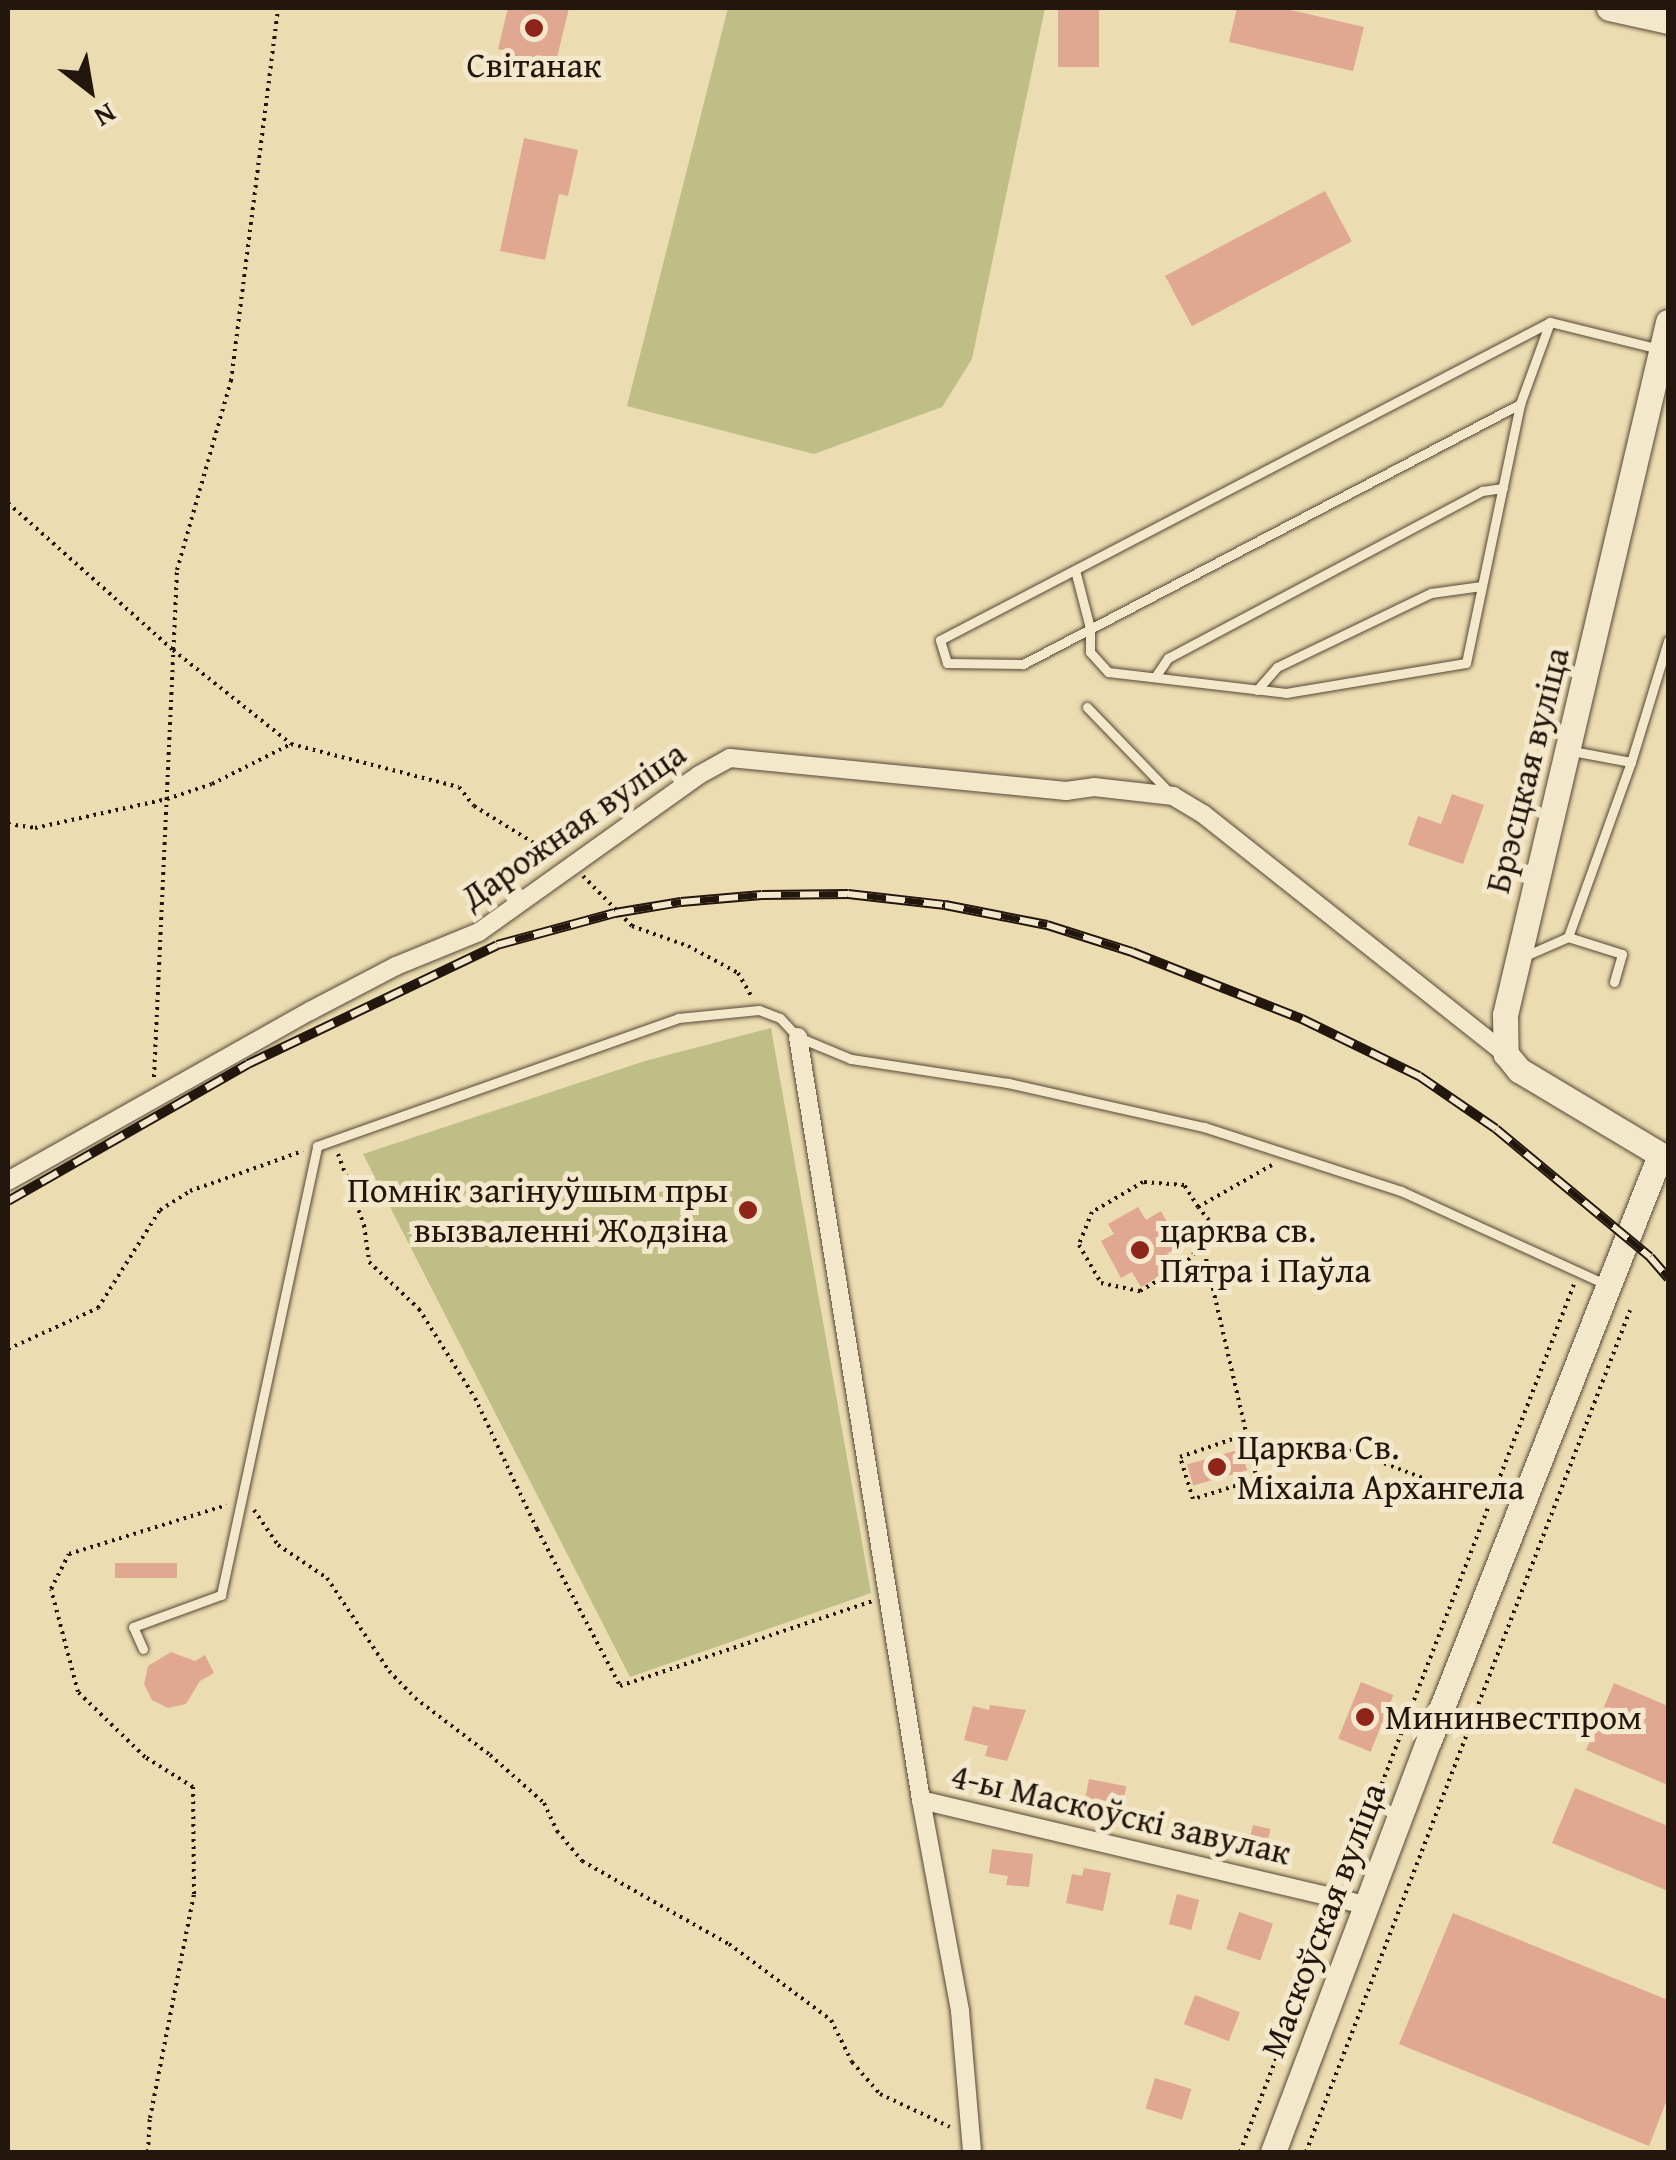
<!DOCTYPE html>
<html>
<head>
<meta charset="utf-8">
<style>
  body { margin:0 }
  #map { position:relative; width:1676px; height:2160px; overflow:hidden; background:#ecdcb1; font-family:"Gentium Book Plus",serif }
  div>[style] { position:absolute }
  .green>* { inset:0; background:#bfbe86 }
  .building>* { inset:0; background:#e0a891; transform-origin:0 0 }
  .path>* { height:4px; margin-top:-2px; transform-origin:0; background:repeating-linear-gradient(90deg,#23170d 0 2.5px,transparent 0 7.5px) }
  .roads { filter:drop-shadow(0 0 2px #554836) drop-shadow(0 0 2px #554836) }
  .lane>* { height:9px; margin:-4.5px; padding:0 4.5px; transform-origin:4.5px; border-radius:4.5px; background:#f3e8cc }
  .street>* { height:18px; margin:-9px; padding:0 9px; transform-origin:9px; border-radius:9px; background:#f3e8cc }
  .secondary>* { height:25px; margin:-12.5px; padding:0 12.5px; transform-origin:12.5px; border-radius:12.5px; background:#f3e8cc }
  .rail>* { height:10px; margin-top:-5px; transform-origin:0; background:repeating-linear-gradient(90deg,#f3e8cc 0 19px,#23170d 0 38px); box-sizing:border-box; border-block:2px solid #23170d }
  .dots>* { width:28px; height:28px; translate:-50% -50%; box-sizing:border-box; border:5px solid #f3e8cc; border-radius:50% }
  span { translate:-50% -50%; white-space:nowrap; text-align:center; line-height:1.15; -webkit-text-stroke:10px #f3e8cc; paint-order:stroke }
  .poi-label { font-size:35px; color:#23170d }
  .right { translate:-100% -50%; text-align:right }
  .left { translate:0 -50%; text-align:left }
  .street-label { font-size:35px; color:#23170d }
  .frame { position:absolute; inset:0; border:10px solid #23170d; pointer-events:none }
  .north { position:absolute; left:40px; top:40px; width:100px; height:100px; -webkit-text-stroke:8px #f3e8cc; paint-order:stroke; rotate:149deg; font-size:28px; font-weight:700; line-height:40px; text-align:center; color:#23170d }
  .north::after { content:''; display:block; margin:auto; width:35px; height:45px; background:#23170d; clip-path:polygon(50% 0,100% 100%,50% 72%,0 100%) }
</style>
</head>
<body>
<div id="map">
  <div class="green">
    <i style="clip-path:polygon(728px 8px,1045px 8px,972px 359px,942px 407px,814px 454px,627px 406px)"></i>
    <i style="clip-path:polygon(771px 1028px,871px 1593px,630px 1677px,363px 1154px,645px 1061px)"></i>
  </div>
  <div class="building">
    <i style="clip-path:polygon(508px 8px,569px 8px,556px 62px,533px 57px,530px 67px,501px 59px,503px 50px,498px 49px)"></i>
    <i style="left:1058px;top:8px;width:41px;height:59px"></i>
    <i style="clip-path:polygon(1237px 8px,1282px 8px,1364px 27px,1353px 71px,1229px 42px)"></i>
    <i style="clip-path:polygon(524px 138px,578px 150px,568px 196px,559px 194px,545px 260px,500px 251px)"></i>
    <i style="left:1325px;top:191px;width:57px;height:181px;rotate:62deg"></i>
    <i style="clip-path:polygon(1452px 794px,1484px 805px,1463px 864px,1408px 845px,1418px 816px,1441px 824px)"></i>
    <i style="clip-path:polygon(1138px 1207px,1146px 1220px,1161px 1211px,1180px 1246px,1167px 1254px,1175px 1267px,1141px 1287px,1132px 1272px,1121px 1278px,1101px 1241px,1114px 1234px,1108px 1224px)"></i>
    <i style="left:1241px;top:1449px;width:22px;height:56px;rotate:74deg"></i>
    <i style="left:115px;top:1563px;width:62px;height:15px"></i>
    <i style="clip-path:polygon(171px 1652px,195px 1661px,205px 1655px,214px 1673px,200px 1681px,186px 1704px,168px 1708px,152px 1700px,144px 1684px,148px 1666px)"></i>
    <i style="left:1361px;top:1682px;width:35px;height:61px;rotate:22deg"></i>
    <i style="clip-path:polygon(1614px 1683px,1668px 1706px,1668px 1785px,1586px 1750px)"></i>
    <i style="clip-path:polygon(990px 1705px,1026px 1710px,1007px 1761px,985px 1756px,988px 1746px,964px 1740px,973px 1706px,989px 1710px)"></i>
    <i style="left:1089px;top:1779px;width:38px;height:40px;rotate:11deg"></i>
    <i style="clip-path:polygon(1575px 1788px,1668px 1826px,1668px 1891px,1552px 1843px)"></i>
    <i style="left:1253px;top:1825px;width:18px;height:33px;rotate:13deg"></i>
    <i style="clip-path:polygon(992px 1849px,1033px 1854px,1029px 1887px,1006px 1885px,1008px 1876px,989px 1873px)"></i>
    <i style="clip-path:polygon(1084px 1868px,1111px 1873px,1103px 1911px,1066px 1903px,1072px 1874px,1082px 1876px)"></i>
    <i style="left:1177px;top:1894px;width:23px;height:31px;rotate:15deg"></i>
    <i style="left:1239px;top:1912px;width:36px;height:39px;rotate:19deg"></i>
    <i style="clip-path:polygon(1453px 1913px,1668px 2000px,1668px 2097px,1649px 2146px,1399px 2044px)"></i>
    <i style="left:1195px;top:1995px;width:48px;height:31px;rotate:21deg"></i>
    <i style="left:1155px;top:2078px;width:38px;height:32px;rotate:17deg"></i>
  </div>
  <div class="path">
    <i style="left:8px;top:503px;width:221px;rotate:41.7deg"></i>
    <i style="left:173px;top:650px;width:151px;rotate:38.5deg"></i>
    <i style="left:291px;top:744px;width:173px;rotate:14.4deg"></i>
    <i style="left:459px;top:787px;width:24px;rotate:52deg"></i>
    <i style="left:474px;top:806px;width:95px;rotate:31.7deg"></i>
    <i style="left:8px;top:824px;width:27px;rotate:8deg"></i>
    <i style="left:35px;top:828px;width:135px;rotate:-12.4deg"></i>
    <i style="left:167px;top:799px;width:47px;rotate:-18.4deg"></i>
    <i style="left:212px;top:784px;width:89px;rotate:-26.9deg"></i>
    <i style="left:583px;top:876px;width:70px;rotate:45.6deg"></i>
    <i style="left:632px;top:926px;width:59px;rotate:19.7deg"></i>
    <i style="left:688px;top:946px;width:57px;rotate:28.4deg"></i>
    <i style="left:738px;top:973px;width:28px;rotate:60deg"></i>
    <i style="left:154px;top:1077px;width:508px;rotate:-87.4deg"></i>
    <i style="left:177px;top:570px;width:197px;rotate:-74.1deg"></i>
    <i style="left:231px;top:381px;width:376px;rotate:-82.8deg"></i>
    <i style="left:338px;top:1154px;width:76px;rotate:69.9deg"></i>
    <i style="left:364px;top:1225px;width:37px;rotate:82deg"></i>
    <i style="left:369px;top:1262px;width:69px;rotate:43.2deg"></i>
    <i style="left:419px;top:1309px;width:105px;rotate:57.8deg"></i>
    <i style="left:475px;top:1398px;width:145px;rotate:64.7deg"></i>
    <i style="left:537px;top:1529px;width:178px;rotate:62.1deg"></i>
    <i style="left:620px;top:1686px;width:267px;rotate:-18.6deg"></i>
    <i style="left:1198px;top:1207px;width:26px;rotate:-122deg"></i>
    <i style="left:1184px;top:1185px;width:41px;rotate:-175.8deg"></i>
    <i style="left:1143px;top:1182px;width:59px;rotate:149.5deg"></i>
    <i style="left:1092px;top:1212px;width:35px;rotate:112deg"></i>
    <i style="left:1079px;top:1245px;width:44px;rotate:59.9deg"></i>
    <i style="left:1101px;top:1283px;width:40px;rotate:12deg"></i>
    <i style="left:1140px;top:1291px;width:50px;rotate:-30.2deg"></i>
    <i style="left:1183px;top:1266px;width:15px;rotate:-48deg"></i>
    <i style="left:1193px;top:1255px;width:38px;rotate:-65deg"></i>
    <i style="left:1209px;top:1220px;width:17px;rotate:-130deg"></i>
    <i style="left:1198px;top:1207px;width:85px;rotate:-29.6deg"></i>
    <i style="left:1201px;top:1237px;width:248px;rotate:77deg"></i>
    <i style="left:1257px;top:1479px;width:67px;rotate:162.6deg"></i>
    <i style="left:1193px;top:1499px;width:44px;rotate:-107.2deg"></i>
    <i style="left:1180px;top:1457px;width:71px;rotate:-18.9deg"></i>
    <i style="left:8px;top:1349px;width:99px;rotate:-24.5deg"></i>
    <i style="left:98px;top:1308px;width:116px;rotate:-57.7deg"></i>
    <i style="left:160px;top:1210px;width:36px;rotate:-32deg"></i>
    <i style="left:190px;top:1191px;width:120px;rotate:-19.5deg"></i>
    <i style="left:1335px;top:1445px;width:165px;rotate:20.5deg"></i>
    <i style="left:254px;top:1510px;width:42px;rotate:55.6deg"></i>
    <i style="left:278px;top:1545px;width:59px;rotate:34deg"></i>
    <i style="left:327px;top:1578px;width:112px;rotate:56.3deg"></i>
    <i style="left:389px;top:1671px;width:37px;rotate:46deg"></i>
    <i style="left:415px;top:1698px;width:94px;rotate:37.2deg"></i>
    <i style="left:490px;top:1755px;width:72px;rotate:41.6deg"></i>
    <i style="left:544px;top:1803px;width:31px;rotate:65deg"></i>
    <i style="left:557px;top:1831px;width:39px;rotate:50deg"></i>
    <i style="left:582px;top:1861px;width:169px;rotate:29.5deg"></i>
    <i style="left:729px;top:1944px;width:127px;rotate:36.7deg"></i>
    <i style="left:831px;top:2020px;width:47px;rotate:63.4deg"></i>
    <i style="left:852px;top:2062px;width:43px;rotate:48.8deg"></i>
    <i style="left:880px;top:2094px;width:77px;rotate:25.2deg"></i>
    <i style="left:1344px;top:1882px;width:641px;rotate:-68.96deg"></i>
    <i style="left:148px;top:2152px;width:34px;rotate:-87deg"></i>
    <i style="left:150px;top:2118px;width:228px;rotate:-78.9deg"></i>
    <i style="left:194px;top:1894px;width:107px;rotate:-90.5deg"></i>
    <i style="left:193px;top:1787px;width:57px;rotate:-148deg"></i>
    <i style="left:145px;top:1757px;width:93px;rotate:-135.9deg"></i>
    <i style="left:78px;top:1692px;width:106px;rotate:-104.7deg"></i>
    <i style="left:51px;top:1589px;width:39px;rotate:-63deg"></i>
    <i style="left:69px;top:1554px;width:165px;rotate:-17.2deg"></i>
    <i style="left:1240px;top:2152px;width:255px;rotate:-68.9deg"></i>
    <i style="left:1306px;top:2152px;width:902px;rotate:-68.95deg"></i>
  </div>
  <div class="roads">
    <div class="lane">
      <i style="left:1520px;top:404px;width:561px;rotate:152.38deg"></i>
      <i style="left:1023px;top:664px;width:76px;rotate:-179.2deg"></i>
      <i style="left:947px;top:663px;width:24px;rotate:-107deg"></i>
      <i style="left:940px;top:640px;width:688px;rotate:-27.53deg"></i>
      <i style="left:1550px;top:322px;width:112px;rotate:13.9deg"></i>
      <i style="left:1075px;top:570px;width:60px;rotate:75.5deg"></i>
      <i style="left:1090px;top:628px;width:24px;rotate:90deg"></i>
      <i style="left:1090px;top:652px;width:27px;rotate:48deg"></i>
      <i style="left:1108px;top:672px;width:179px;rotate:6.7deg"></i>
      <i style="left:1286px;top:693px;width:182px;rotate:-9.5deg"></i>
      <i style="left:1466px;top:663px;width:265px;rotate:-78.2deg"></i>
      <i style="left:1520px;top:404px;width:87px;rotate:-69.9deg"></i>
      <i style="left:1155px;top:677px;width:23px;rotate:-56deg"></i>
      <i style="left:1168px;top:658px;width:356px;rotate:-28deg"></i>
      <i style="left:1482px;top:491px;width:21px;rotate:-8deg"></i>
      <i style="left:1257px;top:690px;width:30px;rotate:-49deg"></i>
      <i style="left:1277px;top:667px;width:171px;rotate:-25.7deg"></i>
      <i style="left:1431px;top:593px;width:51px;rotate:-7.8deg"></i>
      <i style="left:1087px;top:707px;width:121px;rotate:46deg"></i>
      <i style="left:1572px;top:751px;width:60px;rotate:10.6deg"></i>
      <i style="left:1631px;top:762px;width:127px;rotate:-73deg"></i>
      <i style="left:1525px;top:956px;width:47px;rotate:-23.8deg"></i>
      <i style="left:1614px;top:982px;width:29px;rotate:-74deg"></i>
      <i style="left:1622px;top:954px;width:57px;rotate:-162.5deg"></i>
      <i style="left:1568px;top:937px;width:186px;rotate:-70.2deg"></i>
      <i style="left:143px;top:1649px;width:24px;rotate:-114deg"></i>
      <i style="left:133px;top:1627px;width:94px;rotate:-20deg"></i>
      <i style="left:221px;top:1595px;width:459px;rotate:-77.9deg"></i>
      <i style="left:317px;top:1146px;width:383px;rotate:-19.5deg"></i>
      <i style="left:678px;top:1018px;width:81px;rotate:-5.6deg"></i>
      <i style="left:759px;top:1010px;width:22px;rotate:21deg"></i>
      <i style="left:780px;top:1018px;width:26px;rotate:47deg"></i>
      <i style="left:798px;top:1037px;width:57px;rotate:22.5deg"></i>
      <i style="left:851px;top:1059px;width:159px;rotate:8.7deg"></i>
      <i style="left:1008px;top:1083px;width:201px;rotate:12.7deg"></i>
      <i style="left:1204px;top:1127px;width:207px;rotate:18deg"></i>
      <i style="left:1401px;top:1191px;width:224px;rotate:24.5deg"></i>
    </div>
    <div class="street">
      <i style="left:798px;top:1037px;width:773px;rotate:80.84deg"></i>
      <i style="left:921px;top:1800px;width:215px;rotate:79.5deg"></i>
      <i style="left:960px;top:2011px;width:142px;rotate:85.1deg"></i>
      <i style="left:8px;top:1181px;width:347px;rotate:-29.4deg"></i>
      <i style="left:310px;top:1011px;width:97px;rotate:-27.6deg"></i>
      <i style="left:396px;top:966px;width:90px;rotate:-22.3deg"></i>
      <i style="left:479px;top:932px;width:270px;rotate:-35.5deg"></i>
      <i style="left:699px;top:775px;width:35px;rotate:-29deg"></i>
      <i style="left:730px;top:758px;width:338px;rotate:5.6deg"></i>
      <i style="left:1066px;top:791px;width:28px;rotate:-8deg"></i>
      <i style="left:1094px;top:787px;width:80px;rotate:6.5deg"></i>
      <i style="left:1173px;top:796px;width:35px;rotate:31deg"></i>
      <i style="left:1203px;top:814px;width:387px;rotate:38.4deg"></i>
      <i style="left:921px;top:1800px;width:456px;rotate:13.3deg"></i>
    </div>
    <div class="secondary">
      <i style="left:1609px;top:8px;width:60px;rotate:12.4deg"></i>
      <i style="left:1668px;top:322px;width:712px;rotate:103.24deg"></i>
      <i style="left:1505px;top:1015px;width:39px;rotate:89deg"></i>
      <i style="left:1506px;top:1054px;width:21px;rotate:51deg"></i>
      <i style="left:1519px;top:1070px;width:174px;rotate:30.9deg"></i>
      <i style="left:1273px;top:2152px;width:441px;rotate:-69.3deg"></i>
      <i style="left:1429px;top:1740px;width:629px;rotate:-68.45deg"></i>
    </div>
  </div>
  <div class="rail">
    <i style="left:8px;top:1201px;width:276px;rotate:-29.7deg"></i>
    <i style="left:248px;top:1064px;width:276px;rotate:-25.5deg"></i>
    <i style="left:497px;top:945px;width:122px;rotate:-15.2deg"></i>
    <i style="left:615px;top:913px;width:67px;rotate:-9.5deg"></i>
    <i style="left:681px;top:902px;width:81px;rotate:-4.9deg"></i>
    <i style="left:762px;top:895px;width:86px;rotate:-0.7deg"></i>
    <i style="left:848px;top:894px;width:98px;rotate:6.5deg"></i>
    <i style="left:945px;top:905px;width:104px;rotate:11.1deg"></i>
    <i style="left:1047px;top:925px;width:89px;rotate:17.6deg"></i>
    <i style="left:1132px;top:952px;width:183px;rotate:21.5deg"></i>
    <i style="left:1302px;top:1019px;width:130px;rotate:26deg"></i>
    <i style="left:1419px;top:1076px;width:93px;rotate:34.5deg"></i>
    <i style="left:1496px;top:1129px;width:200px;rotate:39.7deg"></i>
    <i style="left:1650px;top:1257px;width:28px;rotate:49deg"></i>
  </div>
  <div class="dots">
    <i style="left:534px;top:28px;background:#8f2418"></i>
    <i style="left:748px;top:1210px;background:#8f2418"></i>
    <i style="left:1140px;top:1250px;background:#8f2418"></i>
    <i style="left:1217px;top:1467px;background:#8f2418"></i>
    <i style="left:1365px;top:1717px;background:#8f2418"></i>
  </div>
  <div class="poi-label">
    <span style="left:534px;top:65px">Світанак</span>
    <span class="right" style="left:728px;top:1210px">Помнік загінуўшым пры<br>вызваленні Жодзіна</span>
    <span class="left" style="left:1160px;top:1250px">царква св.<br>Пятра і Паўла</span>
    <span class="left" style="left:1237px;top:1467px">Царква Св.<br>Міхаіла Архангела</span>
    <span class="left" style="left:1385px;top:1717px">Мининвестпром</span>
  </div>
  <div class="street-label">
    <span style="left:1527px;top:770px;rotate:-76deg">Брэсцкая вуліца</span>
    <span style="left:573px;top:825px;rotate:-35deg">Дарожная вуліца</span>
    <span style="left:1121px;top:1814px;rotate:13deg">4-ы Маскоўскі завулак</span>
    <span style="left:1323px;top:1920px;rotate:-69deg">Маскоўская вуліца</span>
  </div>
  <div class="frame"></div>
  <div class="north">N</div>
</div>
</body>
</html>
